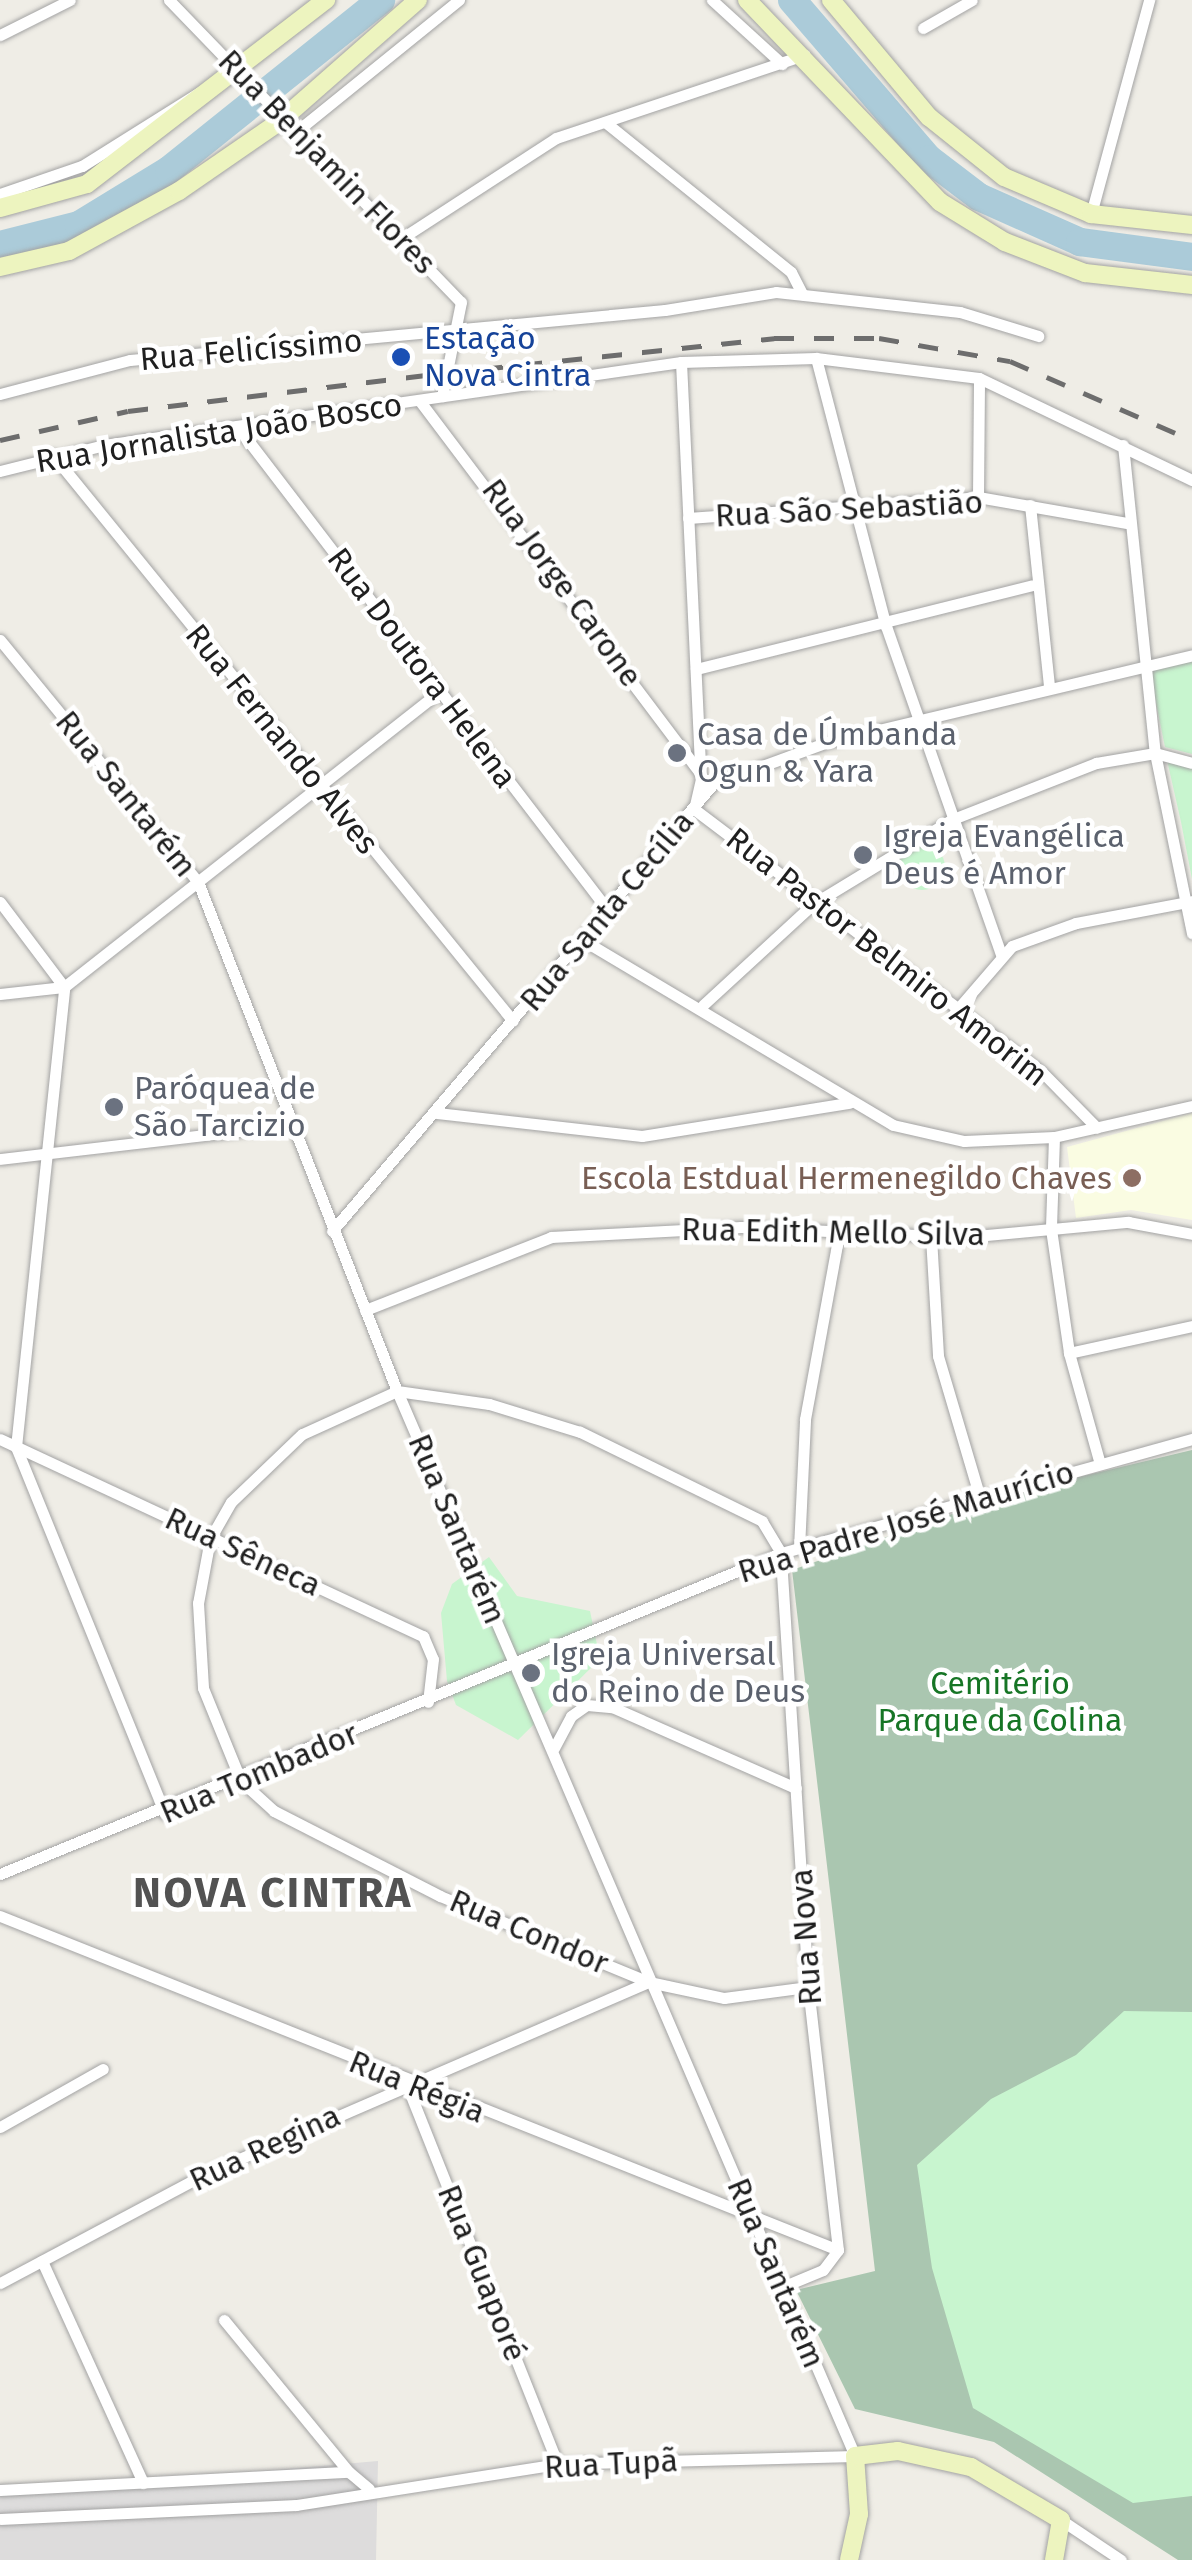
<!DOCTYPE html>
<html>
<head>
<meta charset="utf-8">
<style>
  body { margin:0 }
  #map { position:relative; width:1192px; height:2560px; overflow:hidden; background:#efede6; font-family:"Fira Sans",sans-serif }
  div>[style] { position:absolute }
  .residential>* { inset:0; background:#dddcdc }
  .education>* { inset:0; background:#fafce2 }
  .cemetery>* { inset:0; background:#aac6b0 }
  .park>* { inset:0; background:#c8f5cf }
  .round { border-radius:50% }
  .river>* { height:28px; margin:-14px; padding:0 14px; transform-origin:14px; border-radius:14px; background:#abcbd9 }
  .roads { filter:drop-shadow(0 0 2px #a3a3a3) drop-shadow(0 0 2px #a3a3a3) }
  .street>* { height:11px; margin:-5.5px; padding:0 5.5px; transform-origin:5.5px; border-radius:5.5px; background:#fff }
  .secondary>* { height:18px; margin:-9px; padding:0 9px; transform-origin:9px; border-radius:9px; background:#edf4bf }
  .rail>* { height:5px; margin-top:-2.5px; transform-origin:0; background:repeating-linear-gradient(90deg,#6d6d6d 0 20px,transparent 0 40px) }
  .dots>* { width:28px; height:28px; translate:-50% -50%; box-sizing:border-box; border:5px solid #fff; border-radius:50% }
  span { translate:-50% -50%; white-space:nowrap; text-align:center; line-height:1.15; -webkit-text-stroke:9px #fff; paint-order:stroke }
  .street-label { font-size:32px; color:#1f1f1f }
  .transit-label { font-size:32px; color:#164399 }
  .left { translate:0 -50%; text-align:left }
  .worship-label { font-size:32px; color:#5b616d }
  .education-label { font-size:32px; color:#785e54 }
  .right { translate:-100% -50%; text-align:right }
  .park-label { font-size:32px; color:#167525 }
  .district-label { font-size:42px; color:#525252; font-weight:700; letter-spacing:2.5px }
</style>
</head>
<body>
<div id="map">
  <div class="residential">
    <i style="clip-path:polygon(378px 2461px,376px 2560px,0 2560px,0 2494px)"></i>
  </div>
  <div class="education">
    <i style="clip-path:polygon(1192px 1113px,1192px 1220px,1131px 1210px,1076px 1218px,1067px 1147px)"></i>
  </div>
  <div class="cemetery">
    <i style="clip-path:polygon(1192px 1450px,1192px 2560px,1178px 2560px,994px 2442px,855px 2409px,796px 2290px,875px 2271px,792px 1570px,1012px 1493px)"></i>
  </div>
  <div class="park">
    <i style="clip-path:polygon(1192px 660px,1192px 754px,1165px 747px,1149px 669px)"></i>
    <i style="clip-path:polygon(1167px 760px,1192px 767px,1192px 879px,1181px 822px)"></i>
    <i class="round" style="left:899px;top:844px;width:46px;height:46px"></i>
    <i style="clip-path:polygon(489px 1557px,517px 1596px,590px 1611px,600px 1659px,518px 1740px,456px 1705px,447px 1681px,441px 1613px,452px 1584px)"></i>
    <i style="clip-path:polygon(1124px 2011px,1192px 2012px,1192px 2496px,1133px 2503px,973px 2408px,932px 2268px,917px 2165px,991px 2099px,1076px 2055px)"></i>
  </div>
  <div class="river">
    <i style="left:792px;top:0;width:210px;rotate:49.3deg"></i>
    <i style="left:929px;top:159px;width:63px;rotate:37.2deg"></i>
    <i style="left:979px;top:197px;width:111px;rotate:24deg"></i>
    <i style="left:1080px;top:242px;width:113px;rotate:7.6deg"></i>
    <i style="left:0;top:245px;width:81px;rotate:-14.2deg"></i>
    <i style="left:79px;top:225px;width:105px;rotate:-31.4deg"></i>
    <i style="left:169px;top:170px;width:272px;rotate:-38.7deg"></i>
  </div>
  <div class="roads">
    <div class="street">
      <i style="left:169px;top:0;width:420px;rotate:46deg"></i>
      <i style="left:461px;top:302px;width:96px;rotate:101.4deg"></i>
      <i style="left:712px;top:0;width:95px;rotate:42.4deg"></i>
      <i style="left:923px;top:28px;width:56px;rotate:-29.7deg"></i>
      <i style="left:0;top:35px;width:78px;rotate:-26.6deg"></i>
      <i style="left:605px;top:122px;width:239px;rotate:38.9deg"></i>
      <i style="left:791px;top:272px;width:25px;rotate:63deg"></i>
      <i style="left:292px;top:135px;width:215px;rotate:-39deg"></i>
      <i style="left:0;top:194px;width:87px;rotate:-18.9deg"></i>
      <i style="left:82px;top:166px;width:143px;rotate:-32.1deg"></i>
      <i style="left:1091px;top:214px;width:222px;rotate:-74.8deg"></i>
      <i style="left:399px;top:240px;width:187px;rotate:-33deg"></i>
      <i style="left:556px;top:138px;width:262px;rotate:-18.5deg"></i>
      <i style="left:816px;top:358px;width:277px;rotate:75.4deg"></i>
      <i style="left:886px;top:626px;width:348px;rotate:70.7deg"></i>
      <i style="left:681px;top:362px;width:417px;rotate:87.3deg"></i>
      <i style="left:701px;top:779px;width:31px;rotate:103deg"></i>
      <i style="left:694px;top:809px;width:436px;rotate:37.1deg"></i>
      <i style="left:1042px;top:1072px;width:78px;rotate:45.5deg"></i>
      <i style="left:0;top:394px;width:134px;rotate:-14.7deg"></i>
      <i style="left:130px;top:360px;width:537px;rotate:-5.34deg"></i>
      <i style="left:665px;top:310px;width:112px;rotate:-9.2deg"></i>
      <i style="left:776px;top:292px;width:185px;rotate:6.2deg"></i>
      <i style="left:960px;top:312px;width:82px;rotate:17.1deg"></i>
      <i style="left:419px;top:400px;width:465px;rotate:53deg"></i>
      <i style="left:237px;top:426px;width:608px;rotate:52.55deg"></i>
      <i style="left:1123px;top:445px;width:310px;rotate:84.1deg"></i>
      <i style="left:1155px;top:753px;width:184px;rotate:78.4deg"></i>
      <i style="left:53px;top:455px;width:729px;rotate:50.9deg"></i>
      <i style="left:0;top:471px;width:107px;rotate:-14deg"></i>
      <i style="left:104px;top:445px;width:583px;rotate:-8.19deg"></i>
      <i style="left:681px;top:362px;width:135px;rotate:-1.7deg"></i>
      <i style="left:816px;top:358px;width:164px;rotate:7deg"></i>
      <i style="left:979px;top:378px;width:236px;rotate:25.6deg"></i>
      <i style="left:978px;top:497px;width:119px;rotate:-89.5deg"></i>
      <i style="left:1030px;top:505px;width:182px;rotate:84deg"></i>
      <i style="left:688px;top:518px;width:291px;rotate:-4.1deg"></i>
      <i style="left:978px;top:497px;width:151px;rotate:9.9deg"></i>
      <i style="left:0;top:640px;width:313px;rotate:50.7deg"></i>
      <i style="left:198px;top:882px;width:547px;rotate:68.65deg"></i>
      <i style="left:397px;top:1391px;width:1159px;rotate:66.73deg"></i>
      <i style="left:855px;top:2456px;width:297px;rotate:178.5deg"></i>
      <i style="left:558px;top:2464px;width:265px;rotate:171.1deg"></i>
      <i style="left:296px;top:2505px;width:296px;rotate:177.3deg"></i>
      <i style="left:696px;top:669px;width:346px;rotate:-14deg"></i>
      <i style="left:0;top:902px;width:106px;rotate:53deg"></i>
      <i style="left:586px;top:942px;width:357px;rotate:30.8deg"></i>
      <i style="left:893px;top:1125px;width:73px;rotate:12.7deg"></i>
      <i style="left:964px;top:1141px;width:90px;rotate:-2.5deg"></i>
      <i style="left:1054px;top:1137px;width:141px;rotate:-12.7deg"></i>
      <i style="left:0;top:994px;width:64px;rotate:-6.2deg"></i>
      <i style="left:703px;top:1005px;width:149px;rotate:-42.6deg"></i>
      <i style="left:813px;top:904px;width:164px;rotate:-31.3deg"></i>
      <i style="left:953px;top:819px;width:154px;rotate:-21.4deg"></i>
      <i style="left:1096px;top:763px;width:60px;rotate:-9.6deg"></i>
      <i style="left:1155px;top:753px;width:38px;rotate:15deg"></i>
      <i style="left:955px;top:1012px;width:87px;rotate:-49.2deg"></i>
      <i style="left:1012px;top:946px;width:68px;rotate:-19.8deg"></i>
      <i style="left:1076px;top:923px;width:118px;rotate:-10.7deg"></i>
      <i style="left:437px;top:1113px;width:206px;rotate:6.4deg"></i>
      <i style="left:642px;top:1136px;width:210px;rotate:-9.1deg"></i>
      <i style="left:1054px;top:1137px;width:92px;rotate:91.9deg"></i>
      <i style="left:1051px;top:1229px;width:125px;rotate:81.7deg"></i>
      <i style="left:1069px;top:1353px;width:115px;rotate:74.4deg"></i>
      <i style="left:0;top:1159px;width:293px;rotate:-6.7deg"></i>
      <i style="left:332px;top:1231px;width:587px;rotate:-49.56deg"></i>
      <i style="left:713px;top:784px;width:122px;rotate:-20.1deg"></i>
      <i style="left:828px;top:742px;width:374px;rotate:-13.4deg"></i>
      <i style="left:931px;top:1237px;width:119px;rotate:86.6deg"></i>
      <i style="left:938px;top:1356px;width:144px;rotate:73.5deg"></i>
      <i style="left:365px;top:1310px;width:200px;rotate:-21.4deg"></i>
      <i style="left:551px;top:1237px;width:190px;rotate:-3deg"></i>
      <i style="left:741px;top:1227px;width:224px;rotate:2.6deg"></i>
      <i style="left:965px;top:1237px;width:164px;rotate:-5.3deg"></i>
      <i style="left:1128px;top:1222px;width:65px;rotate:10.6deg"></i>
      <i style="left:1069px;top:1353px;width:126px;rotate:-12.4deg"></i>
      <i style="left:0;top:1439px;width:467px;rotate:25deg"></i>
      <i style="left:423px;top:1636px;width:25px;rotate:67deg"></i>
      <i style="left:433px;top:1659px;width:43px;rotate:96.6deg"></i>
      <i style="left:799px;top:1548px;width:129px;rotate:-87.3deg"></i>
      <i style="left:805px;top:1419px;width:188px;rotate:-79.6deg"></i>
      <i style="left:554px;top:1748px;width:36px;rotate:-62deg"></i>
      <i style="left:571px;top:1716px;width:19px;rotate:-35deg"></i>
      <i style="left:587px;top:1705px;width:25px;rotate:5deg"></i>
      <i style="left:612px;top:1707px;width:201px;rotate:23.8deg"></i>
      <i style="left:165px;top:1814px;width:396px;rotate:-112.1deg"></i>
      <i style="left:16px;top:1447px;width:462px;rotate:-84deg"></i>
      <i style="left:64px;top:987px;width:479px;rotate:-38.2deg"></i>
      <i style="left:0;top:1874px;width:844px;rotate:-22.34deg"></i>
      <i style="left:781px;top:1553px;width:427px;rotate:-15.5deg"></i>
      <i style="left:0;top:1916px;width:902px;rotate:21.73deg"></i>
      <i style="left:406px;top:2083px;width:410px;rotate:68.3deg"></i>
      <i style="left:0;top:2127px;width:118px;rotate:-29.4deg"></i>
      <i style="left:42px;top:2261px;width:244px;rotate:65.5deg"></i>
      <i style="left:0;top:2283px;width:237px;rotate:-28deg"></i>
      <i style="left:209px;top:2172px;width:479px;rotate:-23.4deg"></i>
      <i style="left:782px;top:2287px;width:44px;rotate:-22.5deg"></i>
      <i style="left:823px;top:2270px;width:25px;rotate:-53deg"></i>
      <i style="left:838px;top:2250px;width:265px;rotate:-96.5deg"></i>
      <i style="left:808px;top:1987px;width:435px;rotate:-93.6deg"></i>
      <i style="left:781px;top:1553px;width:37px;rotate:-121deg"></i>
      <i style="left:762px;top:1521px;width:203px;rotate:-153.9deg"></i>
      <i style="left:580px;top:1432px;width:95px;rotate:-162.9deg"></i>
      <i style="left:489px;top:1404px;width:93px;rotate:-172deg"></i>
      <i style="left:397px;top:1391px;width:104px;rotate:155.6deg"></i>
      <i style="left:302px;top:1434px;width:98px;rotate:136.2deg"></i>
      <i style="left:231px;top:1502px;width:43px;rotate:119.6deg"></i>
      <i style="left:210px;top:1539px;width:65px;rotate:100.6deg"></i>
      <i style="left:198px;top:1603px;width:85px;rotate:86.6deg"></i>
      <i style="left:203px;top:1688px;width:100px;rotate:67.8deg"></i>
      <i style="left:241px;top:1781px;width:45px;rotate:42.3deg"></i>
      <i style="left:274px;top:1811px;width:186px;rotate:27.1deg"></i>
      <i style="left:440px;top:1896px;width:226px;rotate:22.4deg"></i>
      <i style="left:649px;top:1982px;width:77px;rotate:12deg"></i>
      <i style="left:724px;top:1998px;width:85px;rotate:-7.5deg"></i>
      <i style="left:224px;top:2320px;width:197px;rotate:50.6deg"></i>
      <i style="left:0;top:2490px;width:349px;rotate:-3deg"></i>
      <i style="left:349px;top:2472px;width:26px;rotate:40deg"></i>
      <i style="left:1061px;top:2520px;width:72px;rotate:33.7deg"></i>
    </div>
    <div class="secondary">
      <i style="left:747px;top:0;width:279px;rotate:46.3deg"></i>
      <i style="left:940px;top:202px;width:76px;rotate:31.6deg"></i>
      <i style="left:1005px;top:242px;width:86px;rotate:21.2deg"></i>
      <i style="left:1085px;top:273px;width:108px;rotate:6.4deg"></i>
      <i style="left:831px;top:0;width:153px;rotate:50.1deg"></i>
      <i style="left:929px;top:117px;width:96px;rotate:38.7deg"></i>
      <i style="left:1004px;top:177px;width:95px;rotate:23deg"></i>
      <i style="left:1091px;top:214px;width:102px;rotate:6.2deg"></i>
      <i style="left:0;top:208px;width:90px;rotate:-15.4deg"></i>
      <i style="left:87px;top:184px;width:302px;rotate:-37.6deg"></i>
      <i style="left:0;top:267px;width:71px;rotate:-13.1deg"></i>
      <i style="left:69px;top:251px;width:125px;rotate:-28.6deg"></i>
      <i style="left:179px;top:191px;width:121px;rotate:-34.6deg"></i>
      <i style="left:279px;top:122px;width:185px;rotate:-41.3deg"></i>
      <i style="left:849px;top:2560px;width:47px;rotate:-77.7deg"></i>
      <i style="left:859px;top:2514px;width:58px;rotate:-93.9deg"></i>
      <i style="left:855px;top:2456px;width:43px;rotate:-6.6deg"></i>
      <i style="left:898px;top:2451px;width:75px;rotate:12.4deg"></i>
      <i style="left:971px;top:2467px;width:104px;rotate:30.5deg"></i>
      <i style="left:1061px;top:2520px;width:41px;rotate:99.9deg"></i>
    </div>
  </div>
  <div class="rail">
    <i style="left:0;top:440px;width:131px;rotate:-12.8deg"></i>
    <i style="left:128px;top:411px;width:317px;rotate:-6.9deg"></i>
    <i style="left:443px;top:373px;width:333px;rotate:-6deg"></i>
    <i style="left:774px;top:338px;width:105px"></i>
    <i style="left:879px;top:338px;width:133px;rotate:10deg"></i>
    <i style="left:1010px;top:361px;width:198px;rotate:23.5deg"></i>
  </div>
  <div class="dots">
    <i style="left:401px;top:357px;background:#1a4fb4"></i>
    <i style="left:677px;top:753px;background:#6b7280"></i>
    <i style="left:863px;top:855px;background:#6b7280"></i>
    <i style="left:114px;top:1107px;background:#6b7280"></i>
    <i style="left:1132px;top:1178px;background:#8d6e63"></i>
    <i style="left:531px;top:1673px;background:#6b7280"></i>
  </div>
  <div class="street-label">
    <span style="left:327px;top:162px;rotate:46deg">Rua Benjamin Flores</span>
    <span style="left:251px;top:350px;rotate:-5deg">Rua Felicíssimo</span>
    <span style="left:219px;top:433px;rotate:-9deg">Rua Jornalista João Bosco</span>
    <span style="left:849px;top:509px;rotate:-3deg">Rua São Sebastião</span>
    <span style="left:562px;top:583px;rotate:54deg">Rua Jorge Carone</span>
    <span style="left:422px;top:668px;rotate:53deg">Rua Doutora Helena</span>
    <span style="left:282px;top:739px;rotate:51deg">Rua Fernando Alves</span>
    <span style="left:126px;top:794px;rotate:51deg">Rua Santarém</span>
    <span style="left:607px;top:911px;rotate:-50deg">Rua Santa Cecília</span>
    <span style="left:887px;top:957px;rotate:38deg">Rua Pastor Belmiro Amorim</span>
    <span style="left:833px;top:1232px;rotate:1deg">Rua Edith Mello Silva</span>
    <span style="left:906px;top:1522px;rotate:-17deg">Rua Padre José Maurício</span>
    <span style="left:457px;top:1529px;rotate:67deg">Rua Santarém</span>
    <span style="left:243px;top:1552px;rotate:25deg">Rua Sêneca</span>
    <span style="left:259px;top:1773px;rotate:-23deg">Rua Tombador</span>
    <span style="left:529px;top:1932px;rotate:23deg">Rua Condor</span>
    <span style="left:806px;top:1937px;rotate:-94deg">Rua Nova</span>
    <span style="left:417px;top:2087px;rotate:22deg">Rua Régia</span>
    <span style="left:265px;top:2148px;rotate:-25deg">Rua Regina</span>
    <span style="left:482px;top:2273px;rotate:68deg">Rua Guaporé</span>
    <span style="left:776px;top:2273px;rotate:67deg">Rua Santarém</span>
    <span style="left:611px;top:2464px;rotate:-3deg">Rua Tupã</span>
  </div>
  <div class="transit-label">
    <span class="left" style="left:424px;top:357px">Estação<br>Nova Cintra</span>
  </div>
  <div class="worship-label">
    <span class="left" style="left:697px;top:753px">Casa de Úmbanda<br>Ogun &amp; Yara</span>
    <span class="left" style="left:883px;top:855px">Igreja Evangélica<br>Deus é Amor</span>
    <span class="left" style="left:134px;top:1107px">Paróquea de<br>São Tarcizio</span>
    <span class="left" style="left:551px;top:1673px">Igreja Universal<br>do Reino de Deus</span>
  </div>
  <div class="education-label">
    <span class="right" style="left:1112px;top:1178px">Escola Estdual Hermenegildo Chaves</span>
  </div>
  <div class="park-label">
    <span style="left:1000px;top:1702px">Cemitério<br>Parque da Colina</span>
  </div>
  <div class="district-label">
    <span style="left:273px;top:1893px">NOVA CINTRA</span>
  </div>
</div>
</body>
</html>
